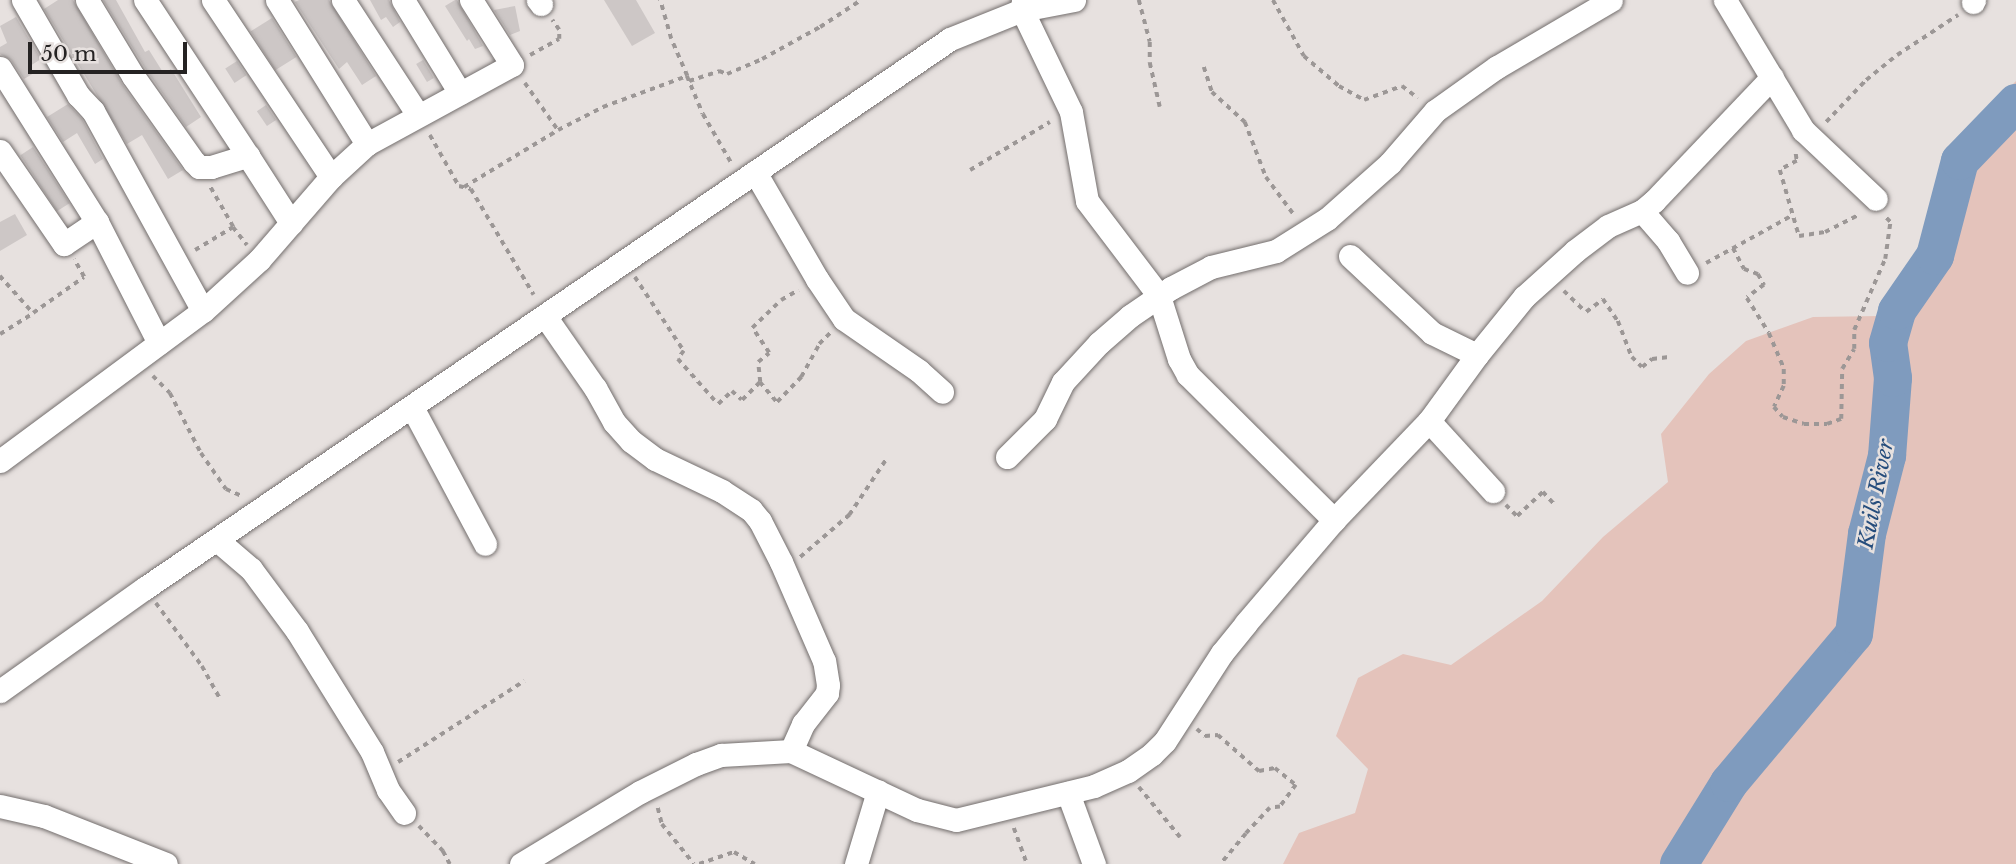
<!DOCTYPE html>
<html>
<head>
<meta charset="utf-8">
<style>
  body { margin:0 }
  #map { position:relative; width:2016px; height:864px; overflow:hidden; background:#e7e1df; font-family:"Libre Baskerville",serif }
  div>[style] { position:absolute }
  .green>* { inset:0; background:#e4c3bb }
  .river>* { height:38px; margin:-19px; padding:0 19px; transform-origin:19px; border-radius:19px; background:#7f9bbe }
  .building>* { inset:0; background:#cdc7c6; transform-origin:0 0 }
  .path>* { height:3.5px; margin-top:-1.75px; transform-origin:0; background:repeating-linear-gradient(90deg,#9c9796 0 5px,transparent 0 10px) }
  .roads { filter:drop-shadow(0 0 2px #736e6d) drop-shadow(0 0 2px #736e6d) }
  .minor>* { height:23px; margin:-11.5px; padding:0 11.5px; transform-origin:11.5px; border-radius:11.5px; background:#fff }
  span { translate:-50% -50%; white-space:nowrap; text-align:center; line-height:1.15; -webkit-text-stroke:5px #e7e1df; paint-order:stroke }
  .water-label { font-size:21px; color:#264d7c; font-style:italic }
  .scale { position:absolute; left:28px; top:42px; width:159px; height:32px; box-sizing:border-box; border:4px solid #252323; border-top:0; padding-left:9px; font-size:21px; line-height:24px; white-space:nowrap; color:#252323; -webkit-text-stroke:5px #e7e1df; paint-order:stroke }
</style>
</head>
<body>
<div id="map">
  <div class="green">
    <i style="clip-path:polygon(2016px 81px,2016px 864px,1283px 864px,1299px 833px,1355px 813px,1368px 769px,1336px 736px,1358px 678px,1403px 654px,1451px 665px,1542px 601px,1603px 537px,1668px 482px,1661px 434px,1709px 374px,1746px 341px,1813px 317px,1880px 316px,1926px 250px,1943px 191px,1945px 152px)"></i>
  </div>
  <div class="river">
    <i style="left:1679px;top:864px;width:95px;rotate:-58.3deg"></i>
    <i style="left:1729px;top:783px;width:194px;rotate:-50deg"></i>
    <i style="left:1854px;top:634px;width:101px;rotate:-82.6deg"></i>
    <i style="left:1867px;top:534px;width:81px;rotate:-75.6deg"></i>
    <i style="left:1887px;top:456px;width:78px;rotate:-85.6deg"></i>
    <i style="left:1893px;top:378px;width:35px;rotate:-98deg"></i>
    <i style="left:1888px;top:343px;width:33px;rotate:-74deg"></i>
    <i style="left:1897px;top:311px;width:67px;rotate:-55.4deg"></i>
    <i style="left:1935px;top:256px;width:98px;rotate:-75.3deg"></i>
    <i style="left:1960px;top:161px;width:81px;rotate:-46deg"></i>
  </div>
  <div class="building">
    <i style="clip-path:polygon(58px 0,73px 0,122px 84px,183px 170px,168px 179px,142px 135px,127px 144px,44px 9px)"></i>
    <i style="clip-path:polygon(103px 0,116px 0,145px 52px,149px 50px,164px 74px,171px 69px,201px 117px,186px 127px,145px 68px)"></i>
    <i style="clip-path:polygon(299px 0,329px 0,376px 76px,362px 85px,347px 62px,339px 69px,295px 2px)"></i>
    <i style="clip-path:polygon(370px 0,389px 0,400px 22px,393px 27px,386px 17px,381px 20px)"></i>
    <i style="clip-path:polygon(455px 0,457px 0,483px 46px,475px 49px,469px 39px,467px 41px,445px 6px)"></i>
    <i style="clip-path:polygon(604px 0,636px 0,655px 33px,632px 46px)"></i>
    <i style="clip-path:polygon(515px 6px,520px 31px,510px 35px,494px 10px)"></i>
    <i style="clip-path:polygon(16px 17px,41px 59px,30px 66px,34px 73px,24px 79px,11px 60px,0 54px,0 47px,7px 43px,0 26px)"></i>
    <i style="left:272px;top:18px;width:46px;height:25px;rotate:58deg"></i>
    <i style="left:423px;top:60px;width:21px;height:8px;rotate:59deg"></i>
    <i style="left:237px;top:61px;width:17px;height:14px;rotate:57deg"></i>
    <i style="clip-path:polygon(68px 104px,82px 119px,103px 159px,95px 164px,77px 133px,63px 142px,47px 117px)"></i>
    <i style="left:266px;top:105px;width:18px;height:11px;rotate:56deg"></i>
    <i style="left:33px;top:147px;width:67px;height:15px;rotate:57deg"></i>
    <i style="clip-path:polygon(15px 214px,27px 235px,0 251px,0 222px)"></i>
  </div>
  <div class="path">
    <i style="left:1139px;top:0;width:43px;rotate:75.3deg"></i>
    <i style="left:1150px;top:42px;width:21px;rotate:90deg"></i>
    <i style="left:1150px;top:63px;width:45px;rotate:77.2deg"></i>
    <i style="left:1273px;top:0;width:64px;rotate:61deg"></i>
    <i style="left:1304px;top:56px;width:46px;rotate:40.6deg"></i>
    <i style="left:1339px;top:86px;width:29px;rotate:29deg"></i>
    <i style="left:1364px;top:100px;width:40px;rotate:-20.2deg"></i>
    <i style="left:1402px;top:86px;width:20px;rotate:37deg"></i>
    <i style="left:530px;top:55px;width:33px;rotate:-29deg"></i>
    <i style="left:559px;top:39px;width:9px;rotate:-90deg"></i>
    <i style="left:559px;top:30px;width:12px;rotate:-125deg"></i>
    <i style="left:1204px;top:67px;width:26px;rotate:72deg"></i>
    <i style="left:1212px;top:92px;width:45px;rotate:42.3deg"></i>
    <i style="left:1245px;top:122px;width:59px;rotate:69.1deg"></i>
    <i style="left:1266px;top:177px;width:49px;rotate:53.4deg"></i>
    <i style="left:687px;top:76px;width:41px;rotate:67.2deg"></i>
    <i style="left:703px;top:114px;width:58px;rotate:59.9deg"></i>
    <i style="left:689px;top:81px;width:32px;rotate:-18deg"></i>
    <i style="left:719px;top:71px;width:9px;rotate:21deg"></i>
    <i style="left:727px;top:74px;width:38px;rotate:-23deg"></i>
    <i style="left:762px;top:59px;width:66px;rotate:-28.9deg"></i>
    <i style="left:820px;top:27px;width:49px;rotate:-33.4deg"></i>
    <i style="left:525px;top:83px;width:57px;rotate:54.9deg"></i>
    <i style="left:558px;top:130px;width:51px;rotate:-27.1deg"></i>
    <i style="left:603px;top:107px;width:90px;rotate:-20.3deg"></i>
    <i style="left:687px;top:76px;width:40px;rotate:-113.4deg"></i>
    <i style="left:671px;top:39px;width:41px;rotate:-105.8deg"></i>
    <i style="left:1826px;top:122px;width:58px;rotate:-46.4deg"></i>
    <i style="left:1866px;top:80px;width:40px;rotate:-39deg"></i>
    <i style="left:1897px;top:55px;width:73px;rotate:-33.3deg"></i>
    <i style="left:430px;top:135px;width:59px;rotate:60.4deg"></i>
    <i style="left:459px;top:186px;width:12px;rotate:14deg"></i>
    <i style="left:471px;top:189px;width:123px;rotate:59.3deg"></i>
    <i style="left:1796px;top:154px;width:7px;rotate:82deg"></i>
    <i style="left:1797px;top:161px;width:19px;rotate:152deg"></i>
    <i style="left:1780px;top:170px;width:69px;rotate:73.9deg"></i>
    <i style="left:1799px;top:236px;width:26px;rotate:-9deg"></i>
    <i style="left:1825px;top:232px;width:39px;rotate:-27deg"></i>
    <i style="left:970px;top:170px;width:93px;rotate:-31deg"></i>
    <i style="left:464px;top:187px;width:110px;rotate:-31.2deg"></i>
    <i style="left:233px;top:227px;width:23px;rotate:52deg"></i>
    <i style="left:1733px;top:248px;width:24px;rotate:62deg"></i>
    <i style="left:1744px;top:269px;width:15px;rotate:20deg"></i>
    <i style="left:1758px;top:274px;width:13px;rotate:61deg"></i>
    <i style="left:1764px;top:285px;width:21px;rotate:143deg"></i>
    <i style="left:1747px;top:298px;width:41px;rotate:57.8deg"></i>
    <i style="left:1769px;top:333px;width:39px;rotate:67deg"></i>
    <i style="left:1784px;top:369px;width:17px;rotate:90deg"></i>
    <i style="left:1784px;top:386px;width:23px;rotate:115deg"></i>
    <i style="left:1774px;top:407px;width:13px;rotate:48deg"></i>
    <i style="left:1783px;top:417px;width:22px;rotate:18deg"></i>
    <i style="left:1804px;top:424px;width:23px"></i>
    <i style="left:1827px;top:424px;width:15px;rotate:-20deg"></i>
    <i style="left:1841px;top:419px;width:50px;rotate:-88.9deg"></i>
    <i style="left:1842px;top:369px;width:23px;rotate:-59deg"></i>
    <i style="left:1854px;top:349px;width:19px;rotate:-90deg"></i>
    <i style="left:1854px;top:330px;width:77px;rotate:-66.4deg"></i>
    <i style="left:1885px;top:259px;width:37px;rotate:-82deg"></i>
    <i style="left:1890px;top:222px;width:7px;rotate:-135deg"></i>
    <i style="left:195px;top:250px;width:44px;rotate:-31.2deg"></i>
    <i style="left:233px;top:227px;width:46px;rotate:-119.9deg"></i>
    <i style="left:1706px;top:263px;width:99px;rotate:-28.9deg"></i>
    <i style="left:0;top:276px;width:50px;rotate:48.3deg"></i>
    <i style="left:33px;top:313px;width:62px;rotate:-35.2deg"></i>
    <i style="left:84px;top:277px;width:20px;rotate:-120deg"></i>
    <i style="left:635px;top:277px;width:89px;rotate:56.5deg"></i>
    <i style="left:684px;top:351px;width:10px;rotate:127deg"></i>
    <i style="left:678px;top:359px;width:60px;rotate:48.4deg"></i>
    <i style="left:718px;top:404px;width:19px;rotate:-43deg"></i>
    <i style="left:732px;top:391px;width:13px;rotate:42deg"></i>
    <i style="left:742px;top:400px;width:25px;rotate:-45deg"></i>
    <i style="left:760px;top:382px;width:26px;rotate:50deg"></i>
    <i style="left:777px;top:402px;width:35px;rotate:-46deg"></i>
    <i style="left:801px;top:377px;width:38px;rotate:-61deg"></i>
    <i style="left:819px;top:344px;width:16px;rotate:-45deg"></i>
    <i style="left:1564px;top:291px;width:30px;rotate:44deg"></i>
    <i style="left:1586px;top:312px;width:21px;rotate:-37deg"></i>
    <i style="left:1603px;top:299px;width:27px;rotate:56deg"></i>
    <i style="left:1618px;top:321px;width:39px;rotate:69deg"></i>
    <i style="left:1632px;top:357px;width:14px;rotate:45deg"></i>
    <i style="left:1642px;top:367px;width:13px;rotate:-39deg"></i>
    <i style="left:1652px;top:359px;width:17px;rotate:-7deg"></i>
    <i style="left:0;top:334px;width:39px;rotate:-32deg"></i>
    <i style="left:153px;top:376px;width:24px;rotate:45deg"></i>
    <i style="left:170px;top:393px;width:68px;rotate:62.7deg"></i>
    <i style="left:201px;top:453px;width:44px;rotate:55.2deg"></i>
    <i style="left:226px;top:489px;width:17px;rotate:24deg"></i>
    <i style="left:760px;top:382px;width:20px;rotate:-96deg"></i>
    <i style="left:758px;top:362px;width:14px;rotate:-39deg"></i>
    <i style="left:769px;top:353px;width:30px;rotate:-124deg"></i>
    <i style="left:752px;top:328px;width:40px;rotate:-44deg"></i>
    <i style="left:781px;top:300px;width:20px;rotate:-30deg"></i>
    <i style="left:1506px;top:505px;width:16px;rotate:45deg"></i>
    <i style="left:1517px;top:516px;width:35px;rotate:-43deg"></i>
    <i style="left:1543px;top:492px;width:19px;rotate:47deg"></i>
    <i style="left:800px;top:557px;width:65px;rotate:-40.6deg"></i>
    <i style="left:849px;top:515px;width:69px;rotate:-56.3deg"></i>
    <i style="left:156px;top:603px;width:78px;rotate:53.9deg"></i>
    <i style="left:202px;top:666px;width:39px;rotate:61deg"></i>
    <i style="left:1197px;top:729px;width:11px;rotate:41deg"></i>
    <i style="left:1205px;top:736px;width:13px;rotate:-4deg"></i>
    <i style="left:1218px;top:735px;width:55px;rotate:41.3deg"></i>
    <i style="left:1259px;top:771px;width:16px;rotate:-11deg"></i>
    <i style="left:1275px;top:768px;width:27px;rotate:39deg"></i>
    <i style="left:1296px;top:785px;width:27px;rotate:126deg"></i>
    <i style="left:1280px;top:807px;width:10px;rotate:174deg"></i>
    <i style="left:1270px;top:808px;width:35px;rotate:133deg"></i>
    <i style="left:1246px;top:834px;width:39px;rotate:130deg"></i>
    <i style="left:398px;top:762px;width:150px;rotate:-32.7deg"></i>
    <i style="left:1139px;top:787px;width:65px;rotate:50.6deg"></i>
    <i style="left:658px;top:808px;width:16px;rotate:76deg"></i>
    <i style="left:662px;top:824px;width:51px;rotate:51.3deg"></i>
    <i style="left:419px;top:826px;width:35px;rotate:46deg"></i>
    <i style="left:443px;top:851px;width:15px;rotate:62deg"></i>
    <i style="left:1014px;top:828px;width:38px;rotate:70deg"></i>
    <i style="left:699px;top:864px;width:37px;rotate:-19deg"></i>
    <i style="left:734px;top:852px;width:24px;rotate:30deg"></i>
  </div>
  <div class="roads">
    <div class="minor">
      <i style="left:23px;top:0;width:110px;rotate:59.9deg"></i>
      <i style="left:78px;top:95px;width:22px;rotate:47deg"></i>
      <i style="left:93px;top:111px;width:228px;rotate:61.2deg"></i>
      <i style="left:87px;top:0;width:89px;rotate:58.8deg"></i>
      <i style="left:133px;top:76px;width:105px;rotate:54.7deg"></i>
      <i style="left:194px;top:162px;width:7px;rotate:45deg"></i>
      <i style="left:199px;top:167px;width:12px"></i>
      <i style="left:211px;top:167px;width:39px;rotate:-17deg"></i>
      <i style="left:248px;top:156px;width:187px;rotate:-123.4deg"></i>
      <i style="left:213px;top:0;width:213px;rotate:56.3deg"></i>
      <i style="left:277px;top:0;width:170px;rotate:58deg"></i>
      <i style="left:343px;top:0;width:137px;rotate:56.9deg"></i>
      <i style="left:403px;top:0;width:109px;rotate:58.5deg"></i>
      <i style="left:538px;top:0;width:5px;rotate:53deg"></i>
      <i style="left:1023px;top:0;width:10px;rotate:96deg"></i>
      <i style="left:1022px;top:10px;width:113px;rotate:64.3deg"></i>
      <i style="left:1071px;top:112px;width:90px;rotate:79.8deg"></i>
      <i style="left:1087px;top:201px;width:119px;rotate:52.8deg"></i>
      <i style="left:1159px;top:296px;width:66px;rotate:72.4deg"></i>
      <i style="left:1179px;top:359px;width:18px;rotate:61deg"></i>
      <i style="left:1188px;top:375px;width:206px;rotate:44.8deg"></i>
      <i style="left:1725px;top:0;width:152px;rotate:59deg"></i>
      <i style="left:1803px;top:130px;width:100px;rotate:43.4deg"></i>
      <i style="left:1973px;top:2px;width:2px;rotate:-63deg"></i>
      <i style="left:0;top:68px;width:182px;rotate:57.8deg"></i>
      <i style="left:97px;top:222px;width:136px;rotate:62.9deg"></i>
      <i style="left:0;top:151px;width:113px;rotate:55.5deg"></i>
      <i style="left:64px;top:244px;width:40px;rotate:-34deg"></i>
      <i style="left:248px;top:156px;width:80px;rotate:57.3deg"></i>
      <i style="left:755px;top:172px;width:124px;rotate:59.9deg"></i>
      <i style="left:817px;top:279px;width:48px;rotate:56deg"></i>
      <i style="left:844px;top:319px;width:91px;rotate:34.7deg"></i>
      <i style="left:919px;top:371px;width:31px;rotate:42deg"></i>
      <i style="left:1642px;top:211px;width:40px;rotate:49deg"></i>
      <i style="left:1668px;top:241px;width:37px;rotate:59deg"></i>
      <i style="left:1350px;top:256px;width:112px;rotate:43.2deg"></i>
      <i style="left:1432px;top:333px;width:50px;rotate:26.1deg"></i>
      <i style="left:412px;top:407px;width:155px;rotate:61.9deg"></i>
      <i style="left:1429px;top:421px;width:95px;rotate:47.6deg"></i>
      <i style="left:1007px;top:457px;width:54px;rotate:-45deg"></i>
      <i style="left:1045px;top:419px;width:41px;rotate:-64.1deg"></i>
      <i style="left:1063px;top:382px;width:53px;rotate:-47.3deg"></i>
      <i style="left:1099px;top:343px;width:41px;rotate:-41.1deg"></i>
      <i style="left:1130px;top:316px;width:50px;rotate:-34.3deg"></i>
      <i style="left:1171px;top:288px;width:45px;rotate:-27.7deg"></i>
      <i style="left:1211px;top:267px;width:67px;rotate:-13.8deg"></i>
      <i style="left:1276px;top:251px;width:60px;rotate:-32.1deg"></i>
      <i style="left:1327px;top:219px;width:84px;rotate:-41.6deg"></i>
      <i style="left:1390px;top:163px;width:69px;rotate:-49.1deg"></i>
      <i style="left:1435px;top:111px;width:76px;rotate:-35.4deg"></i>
      <i style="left:1497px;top:67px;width:132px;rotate:-30.4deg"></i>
      <i style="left:0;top:461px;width:252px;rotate:-36.5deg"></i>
      <i style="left:203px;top:311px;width:76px;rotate:-42.3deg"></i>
      <i style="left:259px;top:260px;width:110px;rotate:-49.1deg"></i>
      <i style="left:331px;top:177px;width:49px;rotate:-42.5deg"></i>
      <i style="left:367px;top:144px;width:165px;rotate:-28.6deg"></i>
      <i style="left:512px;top:65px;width:77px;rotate:-122.2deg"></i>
      <i style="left:217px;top:540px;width:45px;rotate:40.5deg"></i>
      <i style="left:251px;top:569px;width:77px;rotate:53.4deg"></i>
      <i style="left:297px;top:631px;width:142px;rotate:58.2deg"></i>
      <i style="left:372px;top:752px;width:41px;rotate:67.2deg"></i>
      <i style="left:388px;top:790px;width:28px;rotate:55deg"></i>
      <i style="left:0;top:691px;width:178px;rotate:-35.4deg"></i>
      <i style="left:145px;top:588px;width:974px;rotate:-34.29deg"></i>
      <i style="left:950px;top:39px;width:78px;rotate:-21.9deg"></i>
      <i style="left:1022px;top:10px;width:53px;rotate:-10.9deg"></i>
      <i style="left:791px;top:751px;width:139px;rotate:25.1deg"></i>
      <i style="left:917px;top:810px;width:40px;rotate:14.4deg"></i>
      <i style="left:956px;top:820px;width:142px;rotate:-13.8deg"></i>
      <i style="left:1094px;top:786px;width:37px;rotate:-24deg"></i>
      <i style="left:1128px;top:771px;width:29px;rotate:-35deg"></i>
      <i style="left:1152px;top:754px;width:18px;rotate:-45deg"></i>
      <i style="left:1165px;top:741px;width:105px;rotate:-57.1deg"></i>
      <i style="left:1222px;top:653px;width:38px;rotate:-51deg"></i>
      <i style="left:1246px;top:623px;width:135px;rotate:-49.5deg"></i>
      <i style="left:1334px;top:520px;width:137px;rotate:-46.2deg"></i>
      <i style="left:1429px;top:421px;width:82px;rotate:-54deg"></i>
      <i style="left:1477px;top:355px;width:75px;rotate:-51deg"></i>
      <i style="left:1524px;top:297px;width:69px;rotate:-42deg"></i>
      <i style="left:1575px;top:251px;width:41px;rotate:-37.1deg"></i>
      <i style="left:1608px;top:226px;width:37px;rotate:-24deg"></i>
      <i style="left:1642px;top:211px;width:16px;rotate:-40deg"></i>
      <i style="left:1654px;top:201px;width:171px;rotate:-46.4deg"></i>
      <i style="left:1068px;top:793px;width:76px;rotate:69.9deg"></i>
      <i style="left:0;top:806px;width:45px;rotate:12.8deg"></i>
      <i style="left:44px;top:816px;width:131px;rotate:21.5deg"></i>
      <i style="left:521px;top:864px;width:139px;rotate:-31.2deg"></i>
      <i style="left:640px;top:792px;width:63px;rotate:-26.6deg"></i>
      <i style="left:696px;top:764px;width:27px;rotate:-20deg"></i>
      <i style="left:721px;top:755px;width:70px;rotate:-3.3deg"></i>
      <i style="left:791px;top:751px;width:30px;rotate:-66deg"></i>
      <i style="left:803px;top:724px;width:39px;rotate:-52deg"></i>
      <i style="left:827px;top:693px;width:8px;rotate:-83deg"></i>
      <i style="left:828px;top:685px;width:24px;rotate:-99deg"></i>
      <i style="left:824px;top:661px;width:108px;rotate:-113.5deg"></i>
      <i style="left:781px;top:562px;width:46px;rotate:-117.1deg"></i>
      <i style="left:760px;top:521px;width:14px;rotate:-129deg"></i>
      <i style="left:751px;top:510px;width:35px;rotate:-147deg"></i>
      <i style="left:722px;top:491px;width:74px;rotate:-154.5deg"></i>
      <i style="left:655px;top:459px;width:30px;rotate:-143deg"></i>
      <i style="left:631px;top:441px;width:25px;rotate:-132deg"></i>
      <i style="left:614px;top:422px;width:39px;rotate:-119deg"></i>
      <i style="left:595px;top:388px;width:88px;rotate:-124.8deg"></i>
      <i style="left:856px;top:864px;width:76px;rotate:-73.2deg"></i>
    </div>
  </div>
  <div class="water-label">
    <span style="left:1876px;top:494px;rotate:-79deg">Kuils River</span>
  </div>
  <div class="scale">50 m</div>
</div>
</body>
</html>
